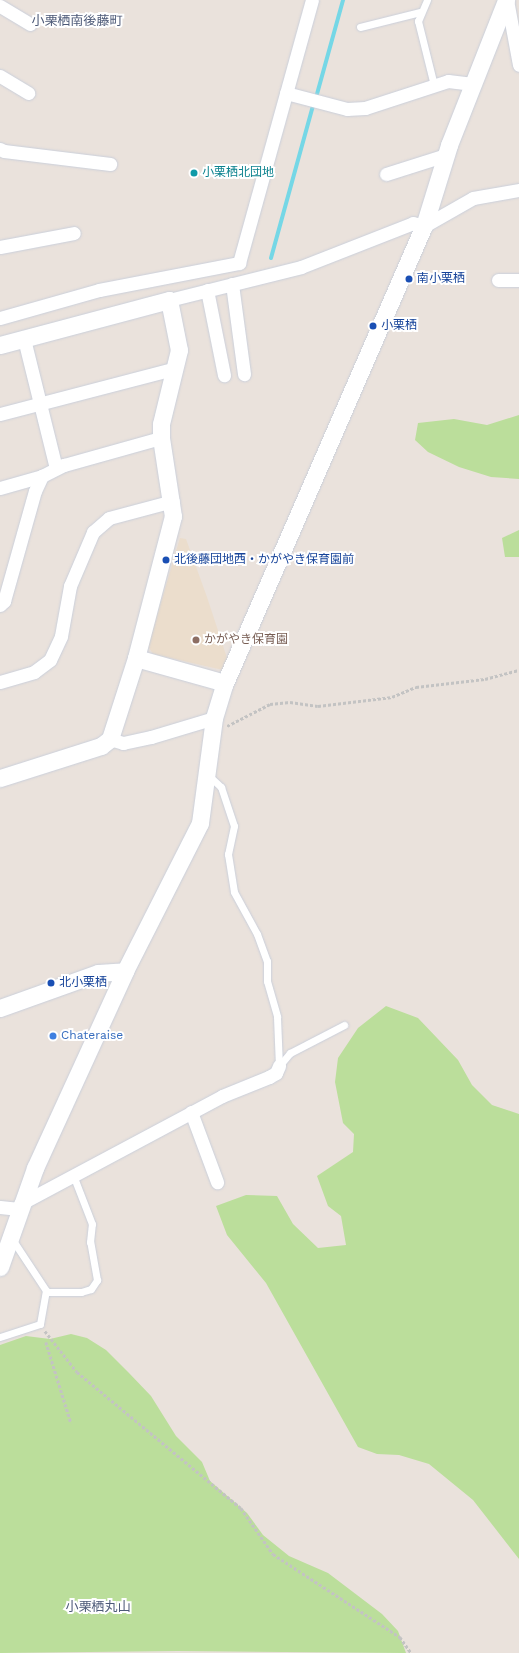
<!DOCTYPE html>
<html>
<head>
<meta charset="utf-8">
<style>
  body { margin:0 }
  #map { position:relative; width:519px; height:1653px; overflow:hidden; background:#eae2dc; font-family:"Work Sans","Noto Sans JP",sans-serif }
  div>[style] { position:absolute }
  .education>* { inset:0; background:#ebddcc }
  .green>* { inset:0; background:#bbde9b }
  .stream>* { height:4px; margin:-2px; padding:0 2px; transform-origin:2px; border-radius:2px; background:#75d7e6 }
  .path>* { height:2.5px; margin-top:-1.25px; transform-origin:0; background:repeating-linear-gradient(90deg,#c3c3c3 0 3px,transparent 0 5px) }
  .roads { filter:drop-shadow(0 0 1px #cacfda) drop-shadow(0 0 1px #cacfda) }
  .service>* { height:7px; margin:-3.5px; padding:0 3.5px; transform-origin:3.5px; border-radius:3.5px; background:#fff }
  .minor>* { height:13px; margin:-6.5px; padding:0 6.5px; transform-origin:6.5px; border-radius:6.5px; background:#fff }
  .tertiary>* { height:17px; margin:-8.5px; padding:0 8.5px; transform-origin:8.5px; border-radius:8.5px; background:#fff }
  .dots>* { width:11px; height:11px; translate:-50% -50%; box-sizing:border-box; border:2px solid #fff; border-radius:50% }
  span { translate:-50% -50%; white-space:nowrap; text-align:center; line-height:1.15; -webkit-text-stroke:4px #fff; paint-order:stroke }
  .culture-label { font-size:12px; color:#0d838f }
  .left { translate:0 -50%; text-align:left }
  .transit-label { font-size:12px; color:#164399 }
  .education-label { font-size:12px; color:#785e54 }
  .shop-label { font-size:12px; color:#366cbe }
  .neighbourhood-label { font-size:13px; color:#4c5977 }
</style>
</head>
<body>
<div id="map">
  <div class="education">
    <i style="clip-path:polygon(180px 538px,186px 539px,207px 597px,227px 658px,223px 670px,153px 654px,148px 646px)"></i>
  </div>
  <div class="green">
    <i style="clip-path:polygon(519px 415px,519px 479px,491px 477px,459px 467px,428px 452px,415px 440px,418px 423px,454px 419px,487px 425px)"></i>
    <i style="clip-path:polygon(519px 530px,519px 557px,505px 557px,502px 538px)"></i>
    <i style="clip-path:polygon(386px 1006px,418px 1018px,458px 1060px,472px 1085px,492px 1105px,519px 1114px,519px 1559px,473px 1500px,429px 1464px,399px 1455px,377px 1454px,358px 1447px,266px 1283px,227px 1235px,216px 1206px,246px 1195px,277px 1196px,293px 1224px,318px 1248px,346px 1245px,341px 1216px,328px 1206px,317px 1176px,353px 1152px,354px 1134px,343px 1123px,335px 1082px,338px 1058px,358px 1028px)"></i>
    <i style="clip-path:polygon(71px 1334px,87px 1338px,106px 1350px,129px 1373px,151px 1396px,176px 1436px,202px 1462px,210px 1481px,247px 1513px,263px 1535px,289px 1556px,328px 1573px,382px 1614px,398px 1631px,406px 1653px,177px 1651px,0 1653px,0 1345px,26px 1336px,50px 1339px)"></i>
  </div>
  <div class="stream">
    <i style="left:317px;top:94px;width:98px;rotate:-74.5deg"></i>
    <i style="left:271px;top:258px;width:158px;rotate:-74.6deg"></i>
  </div>
  <div class="path">
    <i style="left:227px;top:726px;width:48px;rotate:-27.1deg"></i>
    <i style="left:270px;top:704px;width:20px;rotate:-6deg"></i>
    <i style="left:290px;top:702px;width:28px;rotate:8deg"></i>
    <i style="left:318px;top:706px;width:75px;rotate:-6.9deg"></i>
    <i style="left:392px;top:697px;width:26px;rotate:-23deg"></i>
    <i style="left:416px;top:687px;width:69px;rotate:-6.6deg"></i>
    <i style="left:485px;top:679px;width:35px;rotate:-15deg"></i>
    <i style="left:45px;top:1331px;width:52px;rotate:52deg"></i>
    <i style="left:77px;top:1372px;width:213px;rotate:39.7deg"></i>
    <i style="left:241px;top:1508px;width:56px;rotate:55.2deg"></i>
    <i style="left:273px;top:1554px;width:152px;rotate:33.2deg"></i>
    <i style="left:400px;top:1637px;width:19px;rotate:55deg"></i>
    <i style="left:46px;top:1342px;width:85px;rotate:72.8deg"></i>
  </div>
  <div class="roads">
    <div class="service">
      <i style="left:427px;top:0;width:23px;rotate:113deg"></i>
      <i style="left:418px;top:21px;width:66px;rotate:76deg"></i>
      <i style="left:360px;top:27px;width:62px;rotate:-14deg"></i>
      <i style="left:208px;top:775px;width:18px;rotate:43deg"></i>
      <i style="left:221px;top:787px;width:41px;rotate:71.6deg"></i>
      <i style="left:234px;top:826px;width:29px;rotate:102deg"></i>
      <i style="left:228px;top:854px;width:38px;rotate:81deg"></i>
      <i style="left:234px;top:892px;width:48px;rotate:61.3deg"></i>
      <i style="left:257px;top:934px;width:29px;rotate:70deg"></i>
      <i style="left:267px;top:961px;width:20px;rotate:90deg"></i>
      <i style="left:267px;top:981px;width:37px;rotate:74deg"></i>
      <i style="left:277px;top:1017px;width:49px;rotate:87.7deg"></i>
      <i style="left:279px;top:1066px;width:17px;rotate:-50deg"></i>
      <i style="left:290px;top:1053px;width:61px;rotate:-27.4deg"></i>
      <i style="left:12px;top:1239px;width:64px;rotate:56.6deg"></i>
      <i style="left:47px;top:1292px;width:34px"></i>
      <i style="left:81px;top:1292px;width:10px;rotate:-17deg"></i>
      <i style="left:91px;top:1289px;width:11px;rotate:-56deg"></i>
      <i style="left:97px;top:1280px;width:39px;rotate:-100deg"></i>
      <i style="left:90px;top:1242px;width:18px;rotate:-84deg"></i>
      <i style="left:92px;top:1224px;width:53px;rotate:-111.2deg"></i>
      <i style="left:0;top:1337px;width:42px;rotate:-18deg"></i>
      <i style="left:40px;top:1324px;width:34px;rotate:-80deg"></i>
    </div>
    <div class="minor">
      <i style="left:507px;top:0;width:66px;rotate:79.5deg"></i>
      <i style="left:0;top:6px;width:35px;rotate:31deg"></i>
      <i style="left:0;top:76px;width:33px;rotate:31deg"></i>
      <i style="left:286px;top:93px;width:63px;rotate:14.7deg"></i>
      <i style="left:347px;top:109px;width:18px;rotate:-3deg"></i>
      <i style="left:365px;top:108px;width:87px;rotate:-18deg"></i>
      <i style="left:448px;top:81px;width:25px;rotate:7deg"></i>
      <i style="left:0;top:149px;width:4px;rotate:27deg"></i>
      <i style="left:4px;top:151px;width:107px;rotate:7deg"></i>
      <i style="left:386px;top:174px;width:63px;rotate:-17.6deg"></i>
      <i style="left:0;top:247px;width:75px;rotate:-10.7deg"></i>
      <i style="left:498px;top:280px;width:21px"></i>
      <i style="left:232px;top:284px;width:91px;rotate:82.4deg"></i>
      <i style="left:207px;top:290px;width:87px;rotate:78.7deg"></i>
      <i style="left:169px;top:300px;width:136px;rotate:-14deg"></i>
      <i style="left:301px;top:267px;width:120px;rotate:-21.4deg"></i>
      <i style="left:413px;top:223px;width:11px;rotate:15deg"></i>
      <i style="left:424px;top:226px;width:56px;rotate:-29.7deg"></i>
      <i style="left:473px;top:198px;width:47px;rotate:-9.9deg"></i>
      <i style="left:0;top:318px;width:103px;rotate:-15.8deg"></i>
      <i style="left:99px;top:290px;width:143px;rotate:-10.9deg"></i>
      <i style="left:239px;top:263px;width:273px;rotate:-74.5deg"></i>
      <i style="left:24px;top:339px;width:133px;rotate:76.1deg"></i>
      <i style="left:0;top:414px;width:179px;rotate:-14.6deg"></i>
      <i style="left:0;top:488px;width:44px;rotate:-15.9deg"></i>
      <i style="left:42px;top:476px;width:25px;rotate:-27deg"></i>
      <i style="left:64px;top:465px;width:101px;rotate:-15.6deg"></i>
      <i style="left:0;top:605px;width:6px;rotate:-45deg"></i>
      <i style="left:4px;top:601px;width:114px;rotate:-74.3deg"></i>
      <i style="left:35px;top:491px;width:17px;rotate:-65deg"></i>
      <i style="left:0;top:682px;width:35px;rotate:-16deg"></i>
      <i style="left:34px;top:672px;width:20px;rotate:-37deg"></i>
      <i style="left:50px;top:660px;width:26px;rotate:-65deg"></i>
      <i style="left:61px;top:636px;width:51px;rotate:-79.8deg"></i>
      <i style="left:70px;top:586px;width:59px;rotate:-66.9deg"></i>
      <i style="left:93px;top:532px;width:21px;rotate:-41deg"></i>
      <i style="left:109px;top:518px;width:66px;rotate:-14.9deg"></i>
      <i style="left:110px;top:739px;width:14px;rotate:17deg"></i>
      <i style="left:123px;top:743px;width:29px;rotate:-12deg"></i>
      <i style="left:151px;top:737px;width:66px;rotate:-16.8deg"></i>
      <i style="left:191px;top:1112px;width:75px;rotate:69.6deg"></i>
      <i style="left:20px;top:1204px;width:229px;rotate:-28.1deg"></i>
      <i style="left:222px;top:1096px;width:51px;rotate:-22deg"></i>
      <i style="left:269px;top:1077px;width:8px;rotate:-30deg"></i>
      <i style="left:276px;top:1073px;width:8px;rotate:-67deg"></i>
      <i style="left:0;top:1207px;width:19px;rotate:6deg"></i>
    </div>
    <div class="tertiary">
      <i style="left:0;top:345px;width:175px;rotate:-14.9deg"></i>
      <i style="left:169px;top:300px;width:51px;rotate:78.7deg"></i>
      <i style="left:179px;top:350px;width:76px;rotate:103.7deg"></i>
      <i style="left:161px;top:424px;width:14px;rotate:90deg"></i>
      <i style="left:161px;top:438px;width:79px;rotate:81.3deg"></i>
      <i style="left:173px;top:516px;width:147px;rotate:104.6deg"></i>
      <i style="left:136px;top:658px;width:85px;rotate:107.8deg"></i>
      <i style="left:110px;top:739px;width:11px;rotate:142deg"></i>
      <i style="left:101px;top:746px;width:106px;rotate:162.4deg"></i>
      <i style="left:136px;top:658px;width:92px;rotate:15.7deg"></i>
      <i style="left:0;top:1008px;width:104px;rotate:-19.7deg"></i>
      <i style="left:98px;top:973px;width:27px;rotate:-4deg"></i>
      <i style="left:0;top:1267px;width:105px;rotate:-70.5deg"></i>
      <i style="left:35px;top:1168px;width:217px;rotate:-65.4deg"></i>
      <i style="left:125px;top:971px;width:166px;rotate:-63.1deg"></i>
      <i style="left:200px;top:823px;width:106px;rotate:-82.4deg"></i>
      <i style="left:214px;top:718px;width:37px;rotate:-73deg"></i>
      <i style="left:225px;top:683px;width:498px;rotate:-66.5deg"></i>
      <i style="left:424px;top:226px;width:85px;rotate:-72.8deg"></i>
      <i style="left:449px;top:145px;width:156px;rotate:-68.5deg"></i>
    </div>
  </div>
  <div class="dots">
    <i style="left:194px;top:173px;background:#0f9aa8"></i>
    <i style="left:409px;top:279px;background:#1a4fb4"></i>
    <i style="left:373px;top:326px;background:#1a4fb4"></i>
    <i style="left:166px;top:560px;background:#1a4fb4"></i>
    <i style="left:196px;top:640px;background:#8d6e63"></i>
    <i style="left:51px;top:983px;background:#1a4fb4"></i>
    <i style="left:53px;top:1036px;background:#3f7fe0"></i>
  </div>
  <div class="culture-label">
    <span class="left" style="left:202px;top:173px">小栗栖北団地</span>
  </div>
  <div class="transit-label">
    <span class="left" style="left:417px;top:279px">南小栗栖</span>
    <span class="left" style="left:381px;top:326px">小栗栖</span>
    <span class="left" style="left:174px;top:560px">北後藤団地西・かがやき保育園前</span>
    <span class="left" style="left:59px;top:983px">北小栗栖</span>
  </div>
  <div class="education-label">
    <span class="left" style="left:204px;top:640px">かがやき保育園</span>
  </div>
  <div class="shop-label">
    <span class="left" style="left:61px;top:1036px">Chateraise</span>
  </div>
  <div class="neighbourhood-label">
    <span style="left:77px;top:21px">小栗栖南後藤町</span>
    <span style="left:98px;top:1607px">小栗栖丸山</span>
  </div>
</div>
</body>
</html>
